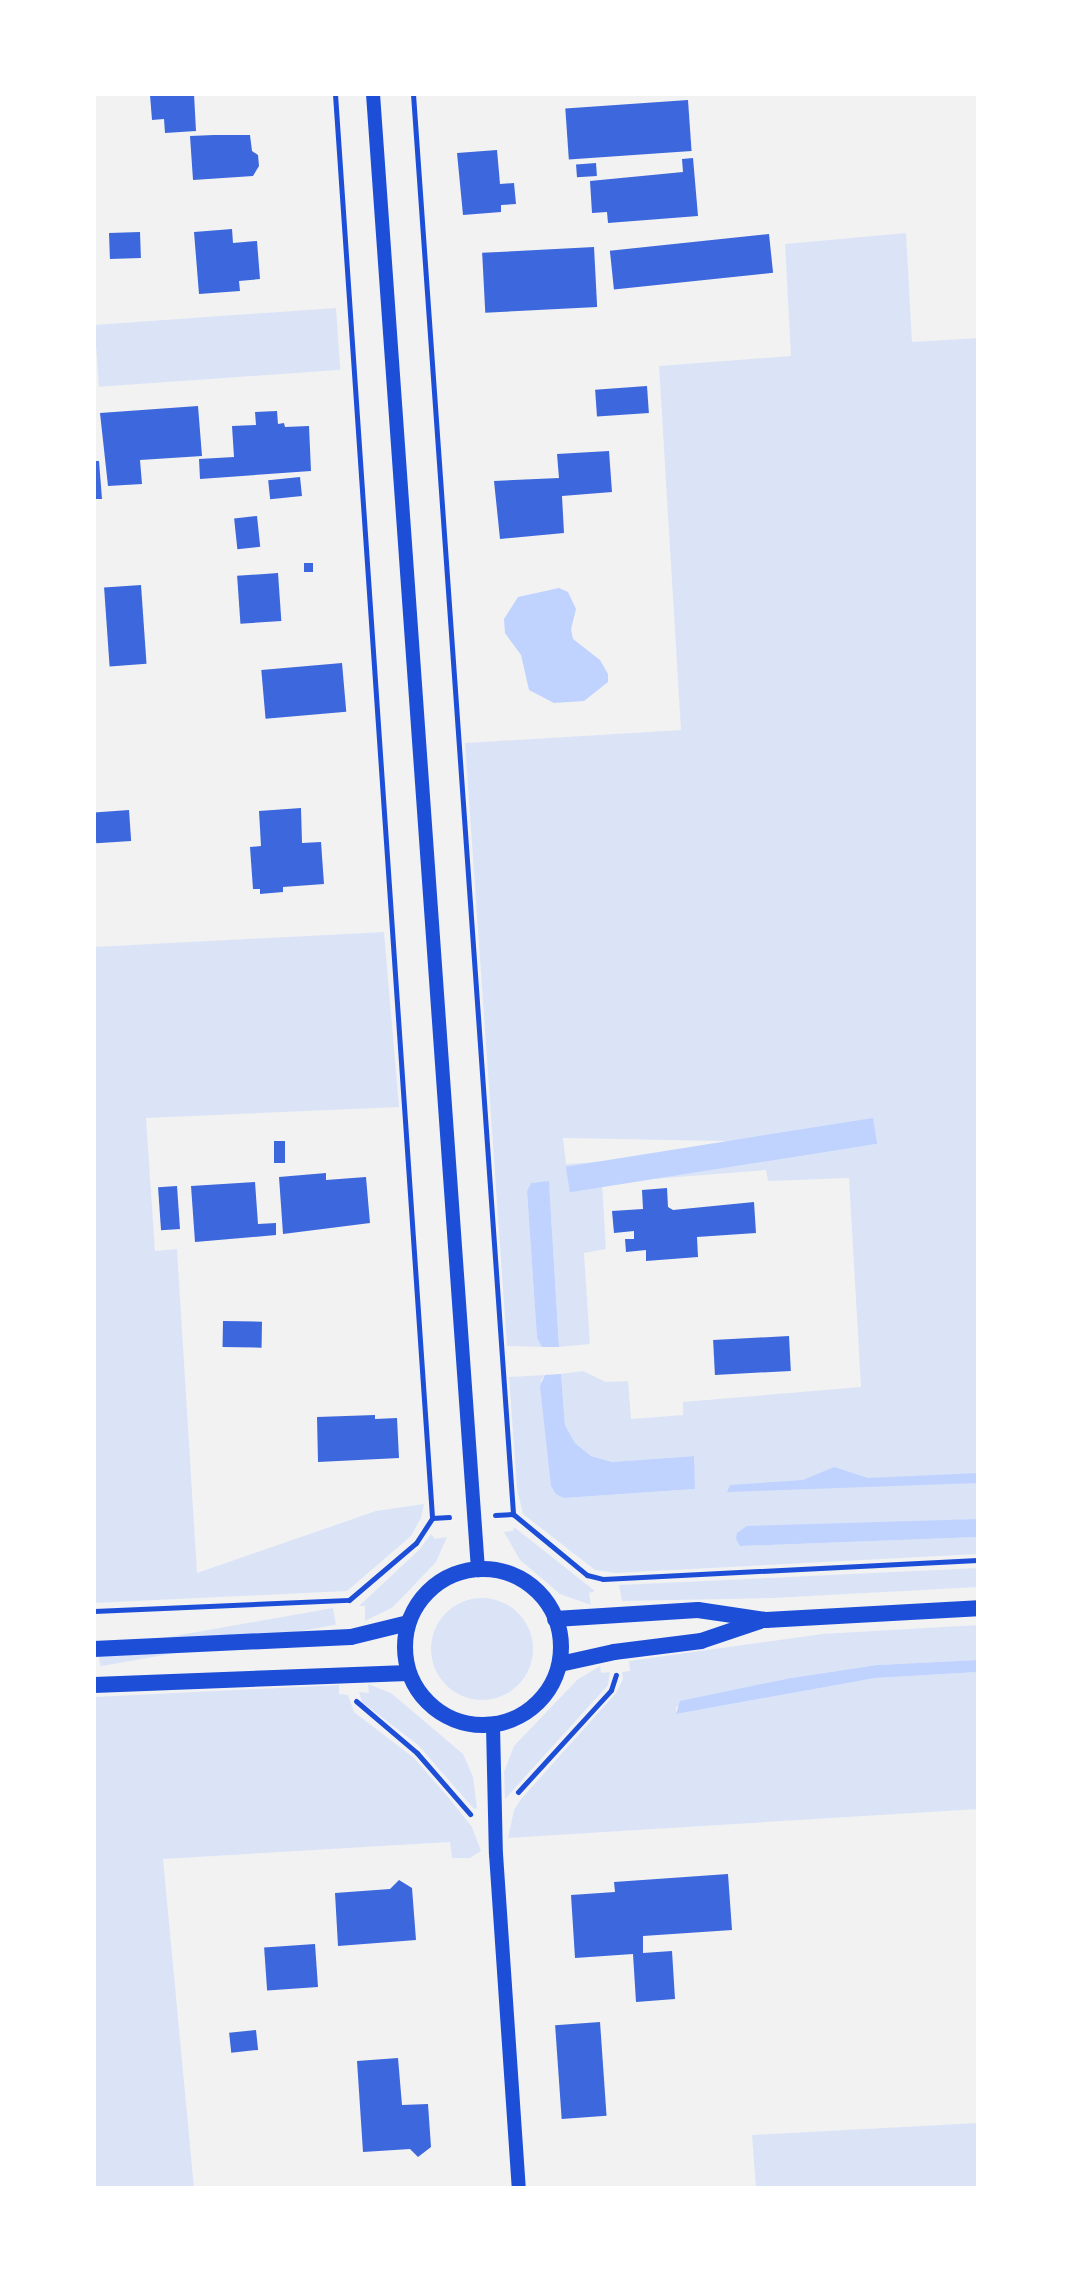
<!DOCTYPE html>
<html>
<head>
<meta charset="utf-8">
<style>
  body { margin:0 }
  #map { position:relative; width:1072px; height:2282px; overflow:hidden; background:#f2f2f2; font-family:Rubik,sans-serif }
  div>[style] { position:absolute }
  .green>* { inset:0; background:#dbe4f7; transform-origin:0 0 }
  .round { border-radius:50% }
  .water>* { inset:0; background:#bfd3fe; transform-origin:0 0 }
  .building>* { inset:0; background:#3d67dc; transform-origin:0 0 }
  .path>* { height:5px; margin:-2.5px; padding:0 2.5px; transform-origin:2.5px; border-radius:2.5px; background:#1d4ed8 }
  .tertiary>* { height:14px; margin:-7px; padding:0 7px; transform-origin:7px; border-radius:7px; background:#1d4ed8 }
  .secondary>* { height:16px; margin:-8px; padding:0 8px; transform-origin:8px; border-radius:8px; background:#1d4ed8 }
  .secondary>.ring { margin:-8px; padding:0; box-sizing:content-box; background:none; border:16px solid #1d4ed8; border-radius:50% }
  span { translate:-50% -50%; white-space:nowrap; text-align:center; line-height:1.15; -webkit-text-stroke:8px #fff; paint-order:stroke }
  .frame { position:absolute; inset:0; border:96px solid #fff; pointer-events:none }
</style>
</head>
<body>
<div id="map">
  <div class="green">
    <i style="clip-path:polygon(evenodd,906px 233px,912px 342px,978px 338px,978px 1519px,877px 1524px,740px 1546px,978px 1537px,978px 1554px,615px 1573px,595px 1570px,523px 1514px,517px 1489px,509px 1377px,545px 1375px,541px 1380px,564px 1498px,695px 1489px,693px 1456px,612px 1462px,591px 1456px,575px 1443px,565px 1425px,561px 1374px,583px 1371px,606px 1382px,628px 1381px,631px 1419px,683px 1415px,683px 1402px,861px 1387px,849px 1178px,768px 1181px,766px 1170px,602px 1183px,606px 1249px,584px 1253px,590px 1344px,559px 1347px,549px 1182px,531px 1183px,527px 1191px,537px 1338px,542px 1347px,507px 1346px,465px 743px,681px 730px,659px 366px,791px 356px,785px 244px,906px 233px,563px 1138px,876px 1144px,566px 1164px,563px 1138px)"></i>
    <i style="left:336px;top:308px;width:62px;height:242px;rotate:86deg"></i>
    <i style="clip-path:polygon(384px 932px,399px 1107px,146px 1118px,155px 1251px,177px 1249px,197px 1573px,376px 1511px,424px 1504px,421px 1518px,411px 1536px,347px 1591px,94px 1603px,94px 947px)"></i>
    <i style="clip-path:polygon(514px 1527px,595px 1591px,589px 1593px,591px 1605px,560px 1594px,520px 1560px,504px 1532px,513px 1531px)"></i>
    <i style="clip-path:polygon(431px 1534px,435px 1539px,447px 1537px,436px 1562px,393px 1607px,365px 1621px,365px 1606px,359px 1606px,419px 1550px)"></i>
    <i style="clip-path:polygon(978px 1568px,978px 1587px,773px 1598px,622px 1601px,619px 1585px)"></i>
    <i class="round" style="left:431px;top:1598px;width:102px;height:102px"></i>
    <i style="left:333px;top:1608px;width:17px;height:239px;rotate:80deg"></i>
    <i style="clip-path:polygon(978px 1625px,978px 1660px,877px 1665px,791px 1678px,676px 1707px,676px 1714px,875px 1678px,978px 1672px,978px 1809px,508px 1838px,514px 1810px,521px 1799px,616px 1693px,623px 1679px,622px 1672px,630px 1671px,629px 1661px,822px 1634px)"></i>
    <i style="clip-path:polygon(600px 1666px,601px 1673px,610px 1672px,608px 1685px,505px 1799px,504px 1772px,514px 1746px,577px 1680px)"></i>
    <i style="clip-path:polygon(368px 1684px,391px 1693px,463px 1754px,473px 1777px,477px 1808px,474px 1809px,418px 1745px,362px 1702px,359px 1692px,369px 1693px)"></i>
    <i style="clip-path:polygon(339px 1685px,339px 1694px,348px 1695px,354px 1712px,414px 1758px,448px 1797px,472px 1827px,481px 1851px,470px 1858px,452px 1858px,450px 1842px,163px 1859px,194px 2188px,94px 2188px,94px 1697px)"></i>
    <i style="clip-path:polygon(978px 2123px,978px 2188px,756px 2188px,752px 2135px)"></i>
  </div>
  <div class="water">
    <i style="clip-path:polygon(559px 588px,568px 592px,576px 609px,571px 629px,573px 639px,600px 660px,608px 674px,608px 682px,584px 701px,554px 703px,529px 690px,521px 655px,505px 633px,504px 619px,518px 597px)"></i>
    <i style="left:873px;top:1118px;width:26px;height:311px;rotate:81deg"></i>
    <i style="clip-path:polygon(549px 1181px,559px 1347px,542px 1347px,537px 1338px,527px 1191px,531px 1183px)"></i>
    <i style="clip-path:polygon(561px 1374px,565px 1425px,575px 1443px,591px 1456px,612px 1462px,694px 1456px,695px 1489px,564px 1498px,556px 1494px,551px 1486px,540px 1386px,545px 1375px)"></i>
    <i style="clip-path:polygon(834px 1467px,868px 1478px,978px 1473px,978px 1483px,727px 1492px,730px 1485px,803px 1480px)"></i>
    <i style="clip-path:polygon(978px 1519px,978px 1537px,740px 1546px,736px 1539px,737px 1533px,747px 1526px)"></i>
    <i style="clip-path:polygon(978px 1660px,978px 1672px,875px 1678px,676px 1714px,680px 1701px,791px 1678px,877px 1665px)"></i>
  </div>
  <div class="building">
    <i style="clip-path:polygon(194px 94px,196px 131px,165px 133px,164px 119px,152px 120px,150px 95px)"></i>
    <i style="left:688px;top:100px;width:51px;height:123px;rotate:86deg"></i>
    <i style="clip-path:polygon(214px 135px,250px 135px,252px 151px,258px 155px,259px 166px,253px 176px,193px 180px,190px 136px)"></i>
    <i style="clip-path:polygon(497px 150px,500px 184px,514px 183px,516px 204px,501px 205px,501px 212px,463px 215px,457px 153px)"></i>
    <i style="clip-path:polygon(693px 158px,698px 216px,608px 223px,607px 212px,592px 213px,590px 181px,683px 172px,682px 159px)"></i>
    <i style="left:596px;top:163px;width:13px;height:20px;rotate:86deg"></i>
    <i style="clip-path:polygon(232px 229px,233px 243px,257px 241px,260px 279px,239px 281px,240px 291px,199px 294px,194px 232px)"></i>
    <i style="left:140px;top:232px;width:26px;height:31px;rotate:88deg"></i>
    <i style="left:769px;top:234px;width:39px;height:160px;rotate:84deg"></i>
    <i style="left:594px;top:247px;width:60px;height:112px;rotate:87deg"></i>
    <i style="left:647px;top:386px;width:27px;height:52px;rotate:86deg"></i>
    <i style="clip-path:polygon(198px 406px,202px 456px,140px 460px,142px 484px,108px 486px,100px 413px)"></i>
    <i style="clip-path:polygon(277px 411px,278px 424px,284px 423px,285px 427px,309px 426px,311px 471px,200px 479px,199px 459px,234px 457px,232px 426px,256px 425px,255px 412px)"></i>
    <i style="clip-path:polygon(609px 451px,612px 492px,562px 496px,564px 533px,500px 539px,494px 481px,559px 478px,557px 454px)"></i>
    <i style="clip-path:polygon(94px 461px,99px 461px,102px 499px,94px 499px)"></i>
    <i style="left:300px;top:477px;width:19px;height:32px;rotate:84deg"></i>
    <i style="left:257px;top:516px;width:31px;height:23px;rotate:84deg"></i>
    <i style="left:313px;top:563px;width:9px;height:9px;rotate:90deg"></i>
    <i style="left:278px;top:573px;width:48px;height:41px;rotate:86deg"></i>
    <i style="left:141px;top:585px;width:79px;height:37px;rotate:86deg"></i>
    <i style="left:342px;top:663px;width:49px;height:81px;rotate:85deg"></i>
    <i style="clip-path:polygon(301px 808px,302px 843px,321px 842px,324px 884px,283px 887px,283px 892px,260px 894px,260px 889px,253px 889px,250px 847px,261px 846px,259px 811px)"></i>
    <i style="left:129px;top:810px;width:31px;height:35px;rotate:86deg"></i>
    <i style="left:274px;top:1141px;width:11px;height:22px"></i>
    <i style="clip-path:polygon(326px 1173px,326px 1180px,366px 1177px,370px 1223px,283px 1234px,279px 1177px)"></i>
    <i style="clip-path:polygon(255px 1182px,258px 1224px,276px 1223px,276px 1235px,195px 1242px,191px 1186px)"></i>
    <i style="left:177px;top:1186px;width:43px;height:19px;rotate:86deg"></i>
    <i style="clip-path:polygon(667px 1188px,668px 1207px,673px 1210px,754px 1202px,756px 1233px,697px 1237px,698px 1257px,646px 1261px,646px 1250px,626px 1252px,625px 1239px,634px 1239px,634px 1231px,614px 1233px,612px 1211px,643px 1209px,642px 1190px)"></i>
    <i style="left:223px;top:1321px;width:39px;height:26px;rotate:1deg"></i>
    <i style="left:789px;top:1336px;width:35px;height:76px;rotate:87deg"></i>
    <i style="clip-path:polygon(375px 1415px,375px 1419px,397px 1418px,399px 1458px,318px 1462px,317px 1417px)"></i>
    <i style="clip-path:polygon(728px 1874px,732px 1930px,643px 1936px,643px 1953px,672px 1951px,675px 1999px,636px 2002px,633px 1954px,575px 1958px,571px 1895px,615px 1892px,614px 1882px)"></i>
    <i style="clip-path:polygon(399px 1880px,412px 1888px,416px 1940px,338px 1946px,335px 1893px,390px 1889px)"></i>
    <i style="left:315px;top:1944px;width:43px;height:51px;rotate:86deg"></i>
    <i style="left:600px;top:2022px;width:94px;height:45px;rotate:86deg"></i>
    <i style="left:256px;top:2030px;width:20px;height:27px;rotate:84deg"></i>
    <i style="clip-path:polygon(398px 2058px,402px 2105px,428px 2104px,431px 2147px,418px 2157px,410px 2149px,363px 2152px,357px 2061px)"></i>
  </div>
  <div class="path">
    <i style="left:335px;top:94px;width:1427px;rotate:86.1deg"></i>
    <i style="left:413px;top:94px;width:1424px;rotate:85.97deg"></i>
    <i style="left:495px;top:1515px;width:18px;rotate:-3deg"></i>
    <i style="left:513px;top:1514px;width:96px;rotate:39.5deg"></i>
    <i style="left:587px;top:1575px;width:16px;rotate:14deg"></i>
    <i style="left:603px;top:1579px;width:375px;rotate:-2.9deg"></i>
    <i style="left:349px;top:1600px;width:88px;rotate:-40.4deg"></i>
    <i style="left:416px;top:1543px;width:30px;rotate:-57deg"></i>
    <i style="left:432px;top:1518px;width:17px;rotate:-3deg"></i>
    <i style="left:94px;top:1611px;width:255px;rotate:-2.5deg"></i>
    <i style="left:356px;top:1701px;width:80px;rotate:40.4deg"></i>
    <i style="left:417px;top:1753px;width:81px;rotate:49deg"></i>
    <i style="left:518px;top:1792px;width:138px;rotate:-47.6deg"></i>
    <i style="left:611px;top:1690px;width:16px;rotate:-72deg"></i>
  </div>
  <div class="tertiary">
    <i style="left:373px;top:94px;width:1480px;rotate:85.93deg"></i>
    <i style="left:493px;top:1726px;width:128px;rotate:88.7deg"></i>
    <i style="left:496px;top:1854px;width:335px;rotate:86.1deg"></i>
  </div>
  <div class="secondary">
    <i class="ring" style="left:405px;top:1569px;width:140px;height:140px"></i>
    <i style="left:555px;top:1619px;width:143px;rotate:-3.6deg"></i>
    <i style="left:698px;top:1610px;width:69px;rotate:8.4deg"></i>
    <i style="left:766px;top:1620px;width:212px;rotate:-3.2deg"></i>
    <i style="left:94px;top:1649px;width:257px;rotate:-2.7deg"></i>
    <i style="left:351px;top:1637px;width:59px;rotate:-13.8deg"></i>
    <i style="left:560px;top:1664px;width:55px;rotate:-12.5deg"></i>
    <i style="left:614px;top:1652px;width:88px;rotate:-7.2deg"></i>
    <i style="left:701px;top:1641px;width:62px;rotate:-18.7deg"></i>
    <i style="left:94px;top:1685px;width:314px;rotate:-2.2deg"></i>
  </div>
  <div class="frame"></div>
</div>
</body>
</html>
